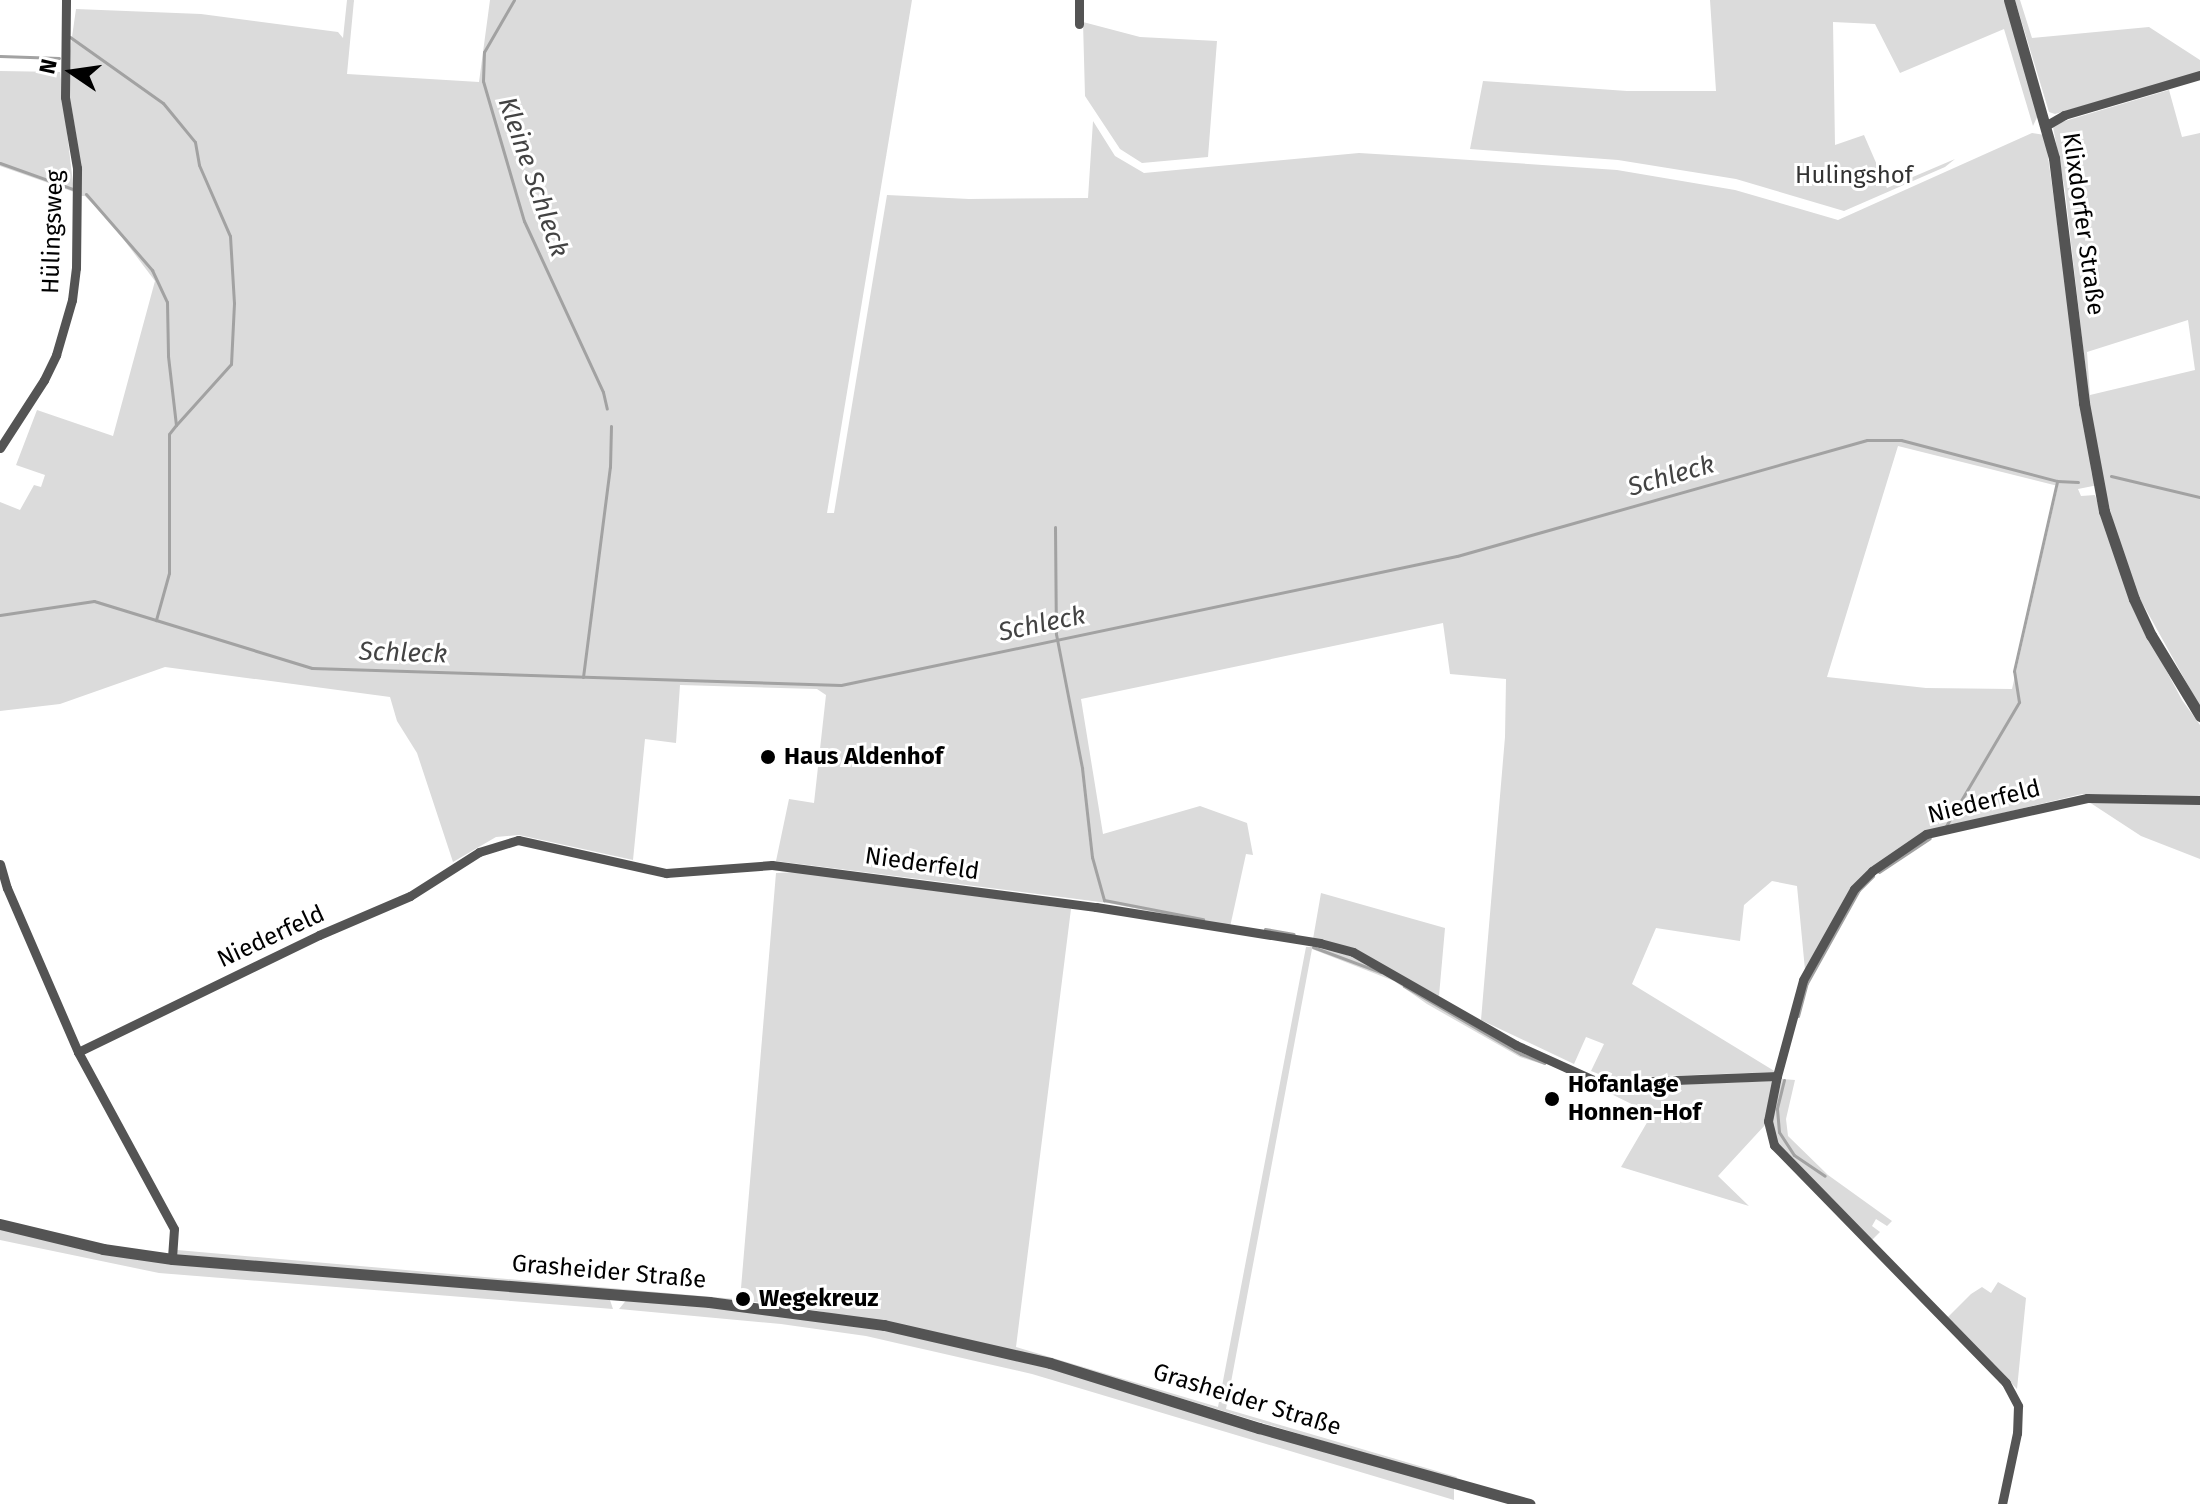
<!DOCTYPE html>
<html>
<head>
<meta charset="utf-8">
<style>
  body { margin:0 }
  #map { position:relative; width:2200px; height:1504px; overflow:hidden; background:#fff; font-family:"Fira Sans",sans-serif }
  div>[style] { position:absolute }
  .green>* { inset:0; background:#dbdbdb; transform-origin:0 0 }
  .stream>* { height:3px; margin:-1.5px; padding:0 1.5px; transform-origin:1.5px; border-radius:1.5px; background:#a2a2a2 }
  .minor>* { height:9px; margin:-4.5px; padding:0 4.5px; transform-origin:4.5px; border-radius:4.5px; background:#545454 }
  .tertiary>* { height:11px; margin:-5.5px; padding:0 5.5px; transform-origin:5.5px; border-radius:5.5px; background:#545454 }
  .dots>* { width:22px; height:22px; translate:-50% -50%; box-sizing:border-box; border:4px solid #fff; border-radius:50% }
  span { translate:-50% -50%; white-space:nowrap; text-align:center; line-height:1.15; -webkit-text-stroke:6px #fff; paint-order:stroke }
  .park-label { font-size:24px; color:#323232 }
  .street-label { font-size:24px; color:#000 }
  .poi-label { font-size:24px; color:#000; font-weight:700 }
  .left { translate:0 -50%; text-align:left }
  .water-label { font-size:26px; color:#434343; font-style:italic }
  .north { position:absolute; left:32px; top:32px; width:80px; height:80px; -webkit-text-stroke:6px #fff; paint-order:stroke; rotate:283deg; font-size:22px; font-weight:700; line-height:32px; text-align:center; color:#000 }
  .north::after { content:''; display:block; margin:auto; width:28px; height:36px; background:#000; clip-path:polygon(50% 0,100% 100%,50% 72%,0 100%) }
</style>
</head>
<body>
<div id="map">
  <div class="green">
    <i style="clip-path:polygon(evenodd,347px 0,354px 0,347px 74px,479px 82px,490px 0,912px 0,827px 513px,834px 513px,887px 195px,969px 199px,1088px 198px,1093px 121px,1115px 156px,1144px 173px,1359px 153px,1425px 157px,1617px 170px,1735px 190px,1838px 220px,2032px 133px,2045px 135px,2092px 475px,2090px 408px,2065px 190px,2053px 127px,2058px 123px,2169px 90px,2182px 137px,2200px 133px,2200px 707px,2139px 597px,2122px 554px,2103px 484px,2078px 489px,2081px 496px,2095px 495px,2134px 610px,2182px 700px,2200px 725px,2200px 797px,2082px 794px,1941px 828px,1871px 869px,1805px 970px,1797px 886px,1772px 881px,1744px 905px,1740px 941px,1656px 928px,1632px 984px,1776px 1072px,1609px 1078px,1591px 1071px,1604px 1044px,1586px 1037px,1574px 1064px,1481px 1020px,1505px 737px,1506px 679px,1450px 674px,1443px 623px,1081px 699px,1103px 834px,1200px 806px,1247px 823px,1253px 855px,1246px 854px,1230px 927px,1108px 903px,776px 861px,789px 799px,814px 803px,826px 695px,817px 689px,680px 685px,676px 743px,645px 739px,633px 860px,519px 835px,496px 837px,453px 862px,417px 753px,397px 721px,390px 697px,165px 667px,60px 704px,0 711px,0 502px,20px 510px,34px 485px,41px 487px,45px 475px,16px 465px,37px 410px,113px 436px,155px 281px,112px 224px,85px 196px,80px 196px,81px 167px,70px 97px,69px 58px,76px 9px,201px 14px,338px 32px,343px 38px,347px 0,2188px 320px,2195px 370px,2090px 395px,2087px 352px,2188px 320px,347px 0,1898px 446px,2058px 486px,2012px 689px,1926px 688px,1827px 677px,1898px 446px)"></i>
    <i style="clip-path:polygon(1710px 0,2004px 0,2039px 113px,2033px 126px,2004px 29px,1900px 73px,1875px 24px,1833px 22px,1835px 145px,1864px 135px,1887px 188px,1955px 159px,1945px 167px,1844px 211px,1736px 179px,1618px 160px,1470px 149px,1483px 81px,1627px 91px,1716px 91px)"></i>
    <i style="clip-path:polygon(2015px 0,2020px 0,2032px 38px,2149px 27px,2200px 60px,2200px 72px,2055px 114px,2049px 112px)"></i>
    <i style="clip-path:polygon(1083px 22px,1140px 37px,1217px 41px,1208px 157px,1142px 163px,1120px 149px,1085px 96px)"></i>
    <i style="clip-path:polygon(0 71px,60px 72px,74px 192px,0 166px)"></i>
    <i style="clip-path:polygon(2089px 802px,2200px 804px,2200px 859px,2141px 836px)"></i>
    <i style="clip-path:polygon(798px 872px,1071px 909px,1016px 1347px,1218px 1407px,1306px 947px,1325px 947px,1352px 957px,1397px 978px,1429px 1001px,1522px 1053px,1547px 1061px,1545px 1065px,1520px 1057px,1427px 1004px,1394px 981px,1312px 949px,1226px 1409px,1457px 1477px,1455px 1481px,1081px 1368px,819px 1311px,740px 1300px,776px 873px)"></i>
    <i style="clip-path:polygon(1321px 893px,1445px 928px,1439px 996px,1354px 950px,1313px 939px)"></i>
    <i style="clip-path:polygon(1782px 1079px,1795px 1080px,1786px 1119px,1788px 1136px,1828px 1175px,1892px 1221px,1887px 1226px,1876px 1219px,1872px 1226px,1880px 1232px,1872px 1240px,1776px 1142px,1772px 1122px)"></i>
    <i style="clip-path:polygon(1773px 1081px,1765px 1125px,1718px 1176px,1749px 1206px,1621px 1167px,1652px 1114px,1607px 1092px,1617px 1087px)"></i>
    <i style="clip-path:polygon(0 1229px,97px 1252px,609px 1297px,613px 1309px,159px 1273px,0 1240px)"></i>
    <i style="left:177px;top:1250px;width:558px;height:7px;rotate:5deg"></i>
    <i style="clip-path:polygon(1998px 1282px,2026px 1298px,2017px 1389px,1947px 1318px,1971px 1294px,1982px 1287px,1991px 1293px)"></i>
    <i style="clip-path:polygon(628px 1298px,853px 1323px,1034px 1362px,1454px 1488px,1454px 1500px,1032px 1374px,866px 1336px,781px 1324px,619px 1309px)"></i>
  </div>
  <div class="stream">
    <i style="left:514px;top:0;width:60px;rotate:120deg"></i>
    <i style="left:484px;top:52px;width:29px;rotate:92deg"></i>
    <i style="left:483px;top:81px;width:146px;rotate:73.7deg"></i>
    <i style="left:524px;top:221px;width:188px;rotate:65.2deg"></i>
    <i style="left:603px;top:392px;width:17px;rotate:77deg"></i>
    <i style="left:70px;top:37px;width:114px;rotate:35.4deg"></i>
    <i style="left:163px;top:103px;width:50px;rotate:50.6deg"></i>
    <i style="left:195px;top:142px;width:23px;rotate:80deg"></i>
    <i style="left:199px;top:165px;width:77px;rotate:66.4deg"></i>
    <i style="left:230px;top:236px;width:67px;rotate:86.6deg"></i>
    <i style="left:234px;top:303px;width:61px;rotate:92.8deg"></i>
    <i style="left:231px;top:364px;width:82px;rotate:132deg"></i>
    <i style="left:0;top:56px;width:59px;rotate:1.9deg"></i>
    <i style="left:0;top:163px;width:77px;rotate:19.6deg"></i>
    <i style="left:86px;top:194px;width:101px;rotate:49deg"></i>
    <i style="left:152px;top:270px;width:35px;rotate:65deg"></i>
    <i style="left:167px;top:302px;width:54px;rotate:88.9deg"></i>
    <i style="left:168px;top:356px;width:69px;rotate:83.4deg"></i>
    <i style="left:176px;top:425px;width:11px;rotate:128deg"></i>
    <i style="left:169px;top:434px;width:139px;rotate:90deg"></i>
    <i style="left:169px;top:573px;width:49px;rotate:105.5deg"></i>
    <i style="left:2111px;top:476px;width:91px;rotate:13.3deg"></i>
    <i style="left:1055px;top:527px;width:107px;rotate:89.5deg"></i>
    <i style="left:1056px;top:634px;width:136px;rotate:79deg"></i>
    <i style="left:1082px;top:768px;width:90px;rotate:83.6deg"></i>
    <i style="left:1092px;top:857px;width:45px;rotate:74.4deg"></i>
    <i style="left:1104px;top:900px;width:101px;rotate:10.9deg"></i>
    <i style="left:0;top:615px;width:95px;rotate:-8.5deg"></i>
    <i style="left:94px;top:601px;width:228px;rotate:17.1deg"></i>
    <i style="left:312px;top:668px;width:529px;rotate:1.84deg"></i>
    <i style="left:841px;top:685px;width:629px;rotate:-11.83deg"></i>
    <i style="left:1457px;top:556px;width:426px;rotate:-15.8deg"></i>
    <i style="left:1867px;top:440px;width:34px"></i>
    <i style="left:1901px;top:440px;width:161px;rotate:14.7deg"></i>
    <i style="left:2057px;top:481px;width:21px;rotate:3deg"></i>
    <i style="left:583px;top:677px;width:212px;rotate:-82.7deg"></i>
    <i style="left:610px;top:467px;width:41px;rotate:-88.6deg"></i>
    <i style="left:1946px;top:826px;width:144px;rotate:-59.5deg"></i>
    <i style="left:2019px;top:702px;width:31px;rotate:-99deg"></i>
    <i style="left:2014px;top:671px;width:195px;rotate:-77.2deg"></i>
    <i style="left:1879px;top:872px;width:61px;rotate:-33.7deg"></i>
    <i style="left:1265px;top:929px;width:29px;rotate:10deg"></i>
    <i style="left:1313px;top:947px;width:72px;rotate:20.5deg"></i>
    <i style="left:1404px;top:986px;width:135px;rotate:30.2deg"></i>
    <i style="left:1521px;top:1054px;width:25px;rotate:21deg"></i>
    <i style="left:1798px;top:1016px;width:34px;rotate:-75deg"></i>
    <i style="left:1807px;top:983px;width:107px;rotate:-60.8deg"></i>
    <i style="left:1859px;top:890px;width:20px;rotate:-45deg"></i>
    <i style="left:1784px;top:1080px;width:30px;rotate:104deg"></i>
    <i style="left:1777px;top:1109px;width:23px;rotate:85deg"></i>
    <i style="left:1779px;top:1132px;width:27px;rotate:57deg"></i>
    <i style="left:1794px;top:1155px;width:37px;rotate:34deg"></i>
  </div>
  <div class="minor">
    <i style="left:1079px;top:0;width:24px;rotate:90deg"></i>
    <i style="left:2047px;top:125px;width:20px;rotate:-30deg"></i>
    <i style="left:2064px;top:115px;width:142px;rotate:-16.4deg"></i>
    <i style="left:0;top:448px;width:81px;rotate:-57.1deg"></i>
    <i style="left:44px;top:380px;width:28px;rotate:-64deg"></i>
    <i style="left:56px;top:355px;width:57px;rotate:-73.8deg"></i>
    <i style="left:72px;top:300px;width:32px;rotate:-83deg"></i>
    <i style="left:76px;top:268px;width:100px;rotate:-89.4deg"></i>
    <i style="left:77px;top:168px;width:72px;rotate:-99.6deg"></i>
    <i style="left:65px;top:97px;width:97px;rotate:-89.4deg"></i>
    <i style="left:0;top:864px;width:25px;rotate:74deg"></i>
    <i style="left:7px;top:888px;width:179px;rotate:66.6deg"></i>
    <i style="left:78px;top:1052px;width:201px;rotate:61.5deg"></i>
    <i style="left:174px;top:1229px;width:30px;rotate:94deg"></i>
    <i style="left:78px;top:1052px;width:268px;rotate:-25.9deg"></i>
    <i style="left:319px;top:935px;width:99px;rotate:-23.2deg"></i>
    <i style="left:410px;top:896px;width:82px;rotate:-32.5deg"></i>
    <i style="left:479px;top:852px;width:41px;rotate:-17.1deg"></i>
    <i style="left:518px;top:840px;width:152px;rotate:12.6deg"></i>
    <i style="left:666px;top:873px;width:106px;rotate:-4.3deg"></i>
    <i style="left:772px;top:865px;width:327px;rotate:7.4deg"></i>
    <i style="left:1096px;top:907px;width:227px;rotate:9.1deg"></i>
    <i style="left:1320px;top:943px;width:34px;rotate:15deg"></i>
    <i style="left:1353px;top:952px;width:188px;rotate:29.7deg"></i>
    <i style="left:1516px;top:1045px;width:92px;rotate:24.3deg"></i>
    <i style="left:1600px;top:1083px;width:177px;rotate:-2.3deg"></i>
    <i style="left:1777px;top:1076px;width:99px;rotate:-74.8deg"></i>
    <i style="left:1803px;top:980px;width:104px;rotate:-60.7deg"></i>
    <i style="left:1854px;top:889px;width:25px;rotate:-45deg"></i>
    <i style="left:1872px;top:871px;width:65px;rotate:-34.4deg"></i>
    <i style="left:1926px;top:834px;width:165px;rotate:-12.6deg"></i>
    <i style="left:2087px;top:798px;width:113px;rotate:1deg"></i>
    <i style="left:1777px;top:1076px;width:46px;rotate:101.3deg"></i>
    <i style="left:1768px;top:1121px;width:25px;rotate:76deg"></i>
    <i style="left:1774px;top:1145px;width:332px;rotate:45.7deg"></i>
    <i style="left:2006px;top:1383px;width:26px;rotate:62deg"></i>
    <i style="left:2018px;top:1406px;width:27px;rotate:92deg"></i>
    <i style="left:2017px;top:1433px;width:73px;rotate:101.9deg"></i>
  </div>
  <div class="tertiary">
    <i style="left:2009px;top:0;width:164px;rotate:74.1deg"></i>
    <i style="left:2054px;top:158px;width:247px;rotate:83deg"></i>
    <i style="left:2084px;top:403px;width:110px;rotate:79.5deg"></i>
    <i style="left:2104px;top:511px;width:93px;rotate:71.2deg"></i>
    <i style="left:2134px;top:599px;width:40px;rotate:65deg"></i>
    <i style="left:2151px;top:635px;width:95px;rotate:58.8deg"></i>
    <i style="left:0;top:1224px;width:106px;rotate:13.6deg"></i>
    <i style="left:103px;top:1249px;width:70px;rotate:8.2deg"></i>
    <i style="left:172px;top:1259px;width:539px;rotate:4.58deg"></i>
    <i style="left:709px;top:1302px;width:177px;rotate:7.5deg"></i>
    <i style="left:884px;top:1325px;width:170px;rotate:12.9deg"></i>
    <i style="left:1050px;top:1363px;width:219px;rotate:17.3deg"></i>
    <i style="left:1259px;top:1428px;width:281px;rotate:15.7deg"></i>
  </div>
  <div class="dots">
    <i style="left:768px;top:757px;background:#000"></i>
    <i style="left:1552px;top:1099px;background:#000"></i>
    <i style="left:743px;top:1299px;background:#000"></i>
  </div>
  <div class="park-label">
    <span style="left:1854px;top:176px">Hulingshof</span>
  </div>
  <div class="street-label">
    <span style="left:2083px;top:224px;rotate:82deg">Klixdorfer Straße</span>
    <span style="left:53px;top:232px;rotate:-88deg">Hülingsweg</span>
    <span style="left:1984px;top:802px;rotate:-14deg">Niederfeld</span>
    <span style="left:922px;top:864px;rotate:8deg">Niederfeld</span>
    <span style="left:271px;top:937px;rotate:-25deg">Niederfeld</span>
    <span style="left:609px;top:1272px;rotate:5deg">Grasheider Straße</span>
    <span style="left:1247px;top:1400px;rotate:17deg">Grasheider Straße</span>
  </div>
  <div class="poi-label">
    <span class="left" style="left:784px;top:757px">Haus Aldenhof</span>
    <span class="left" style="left:1568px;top:1099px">Hofanlage<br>Honnen-Hof</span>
    <span class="left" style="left:759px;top:1299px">Wegekreuz</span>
  </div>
  <div class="water-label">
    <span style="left:533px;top:177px;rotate:71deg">Kleine Schleck</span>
    <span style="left:1671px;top:476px;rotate:-16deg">Schleck</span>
    <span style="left:1042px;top:624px;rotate:-12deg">Schleck</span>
    <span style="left:403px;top:653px;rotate:2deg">Schleck</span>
  </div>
  <div class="north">N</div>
</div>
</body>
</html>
